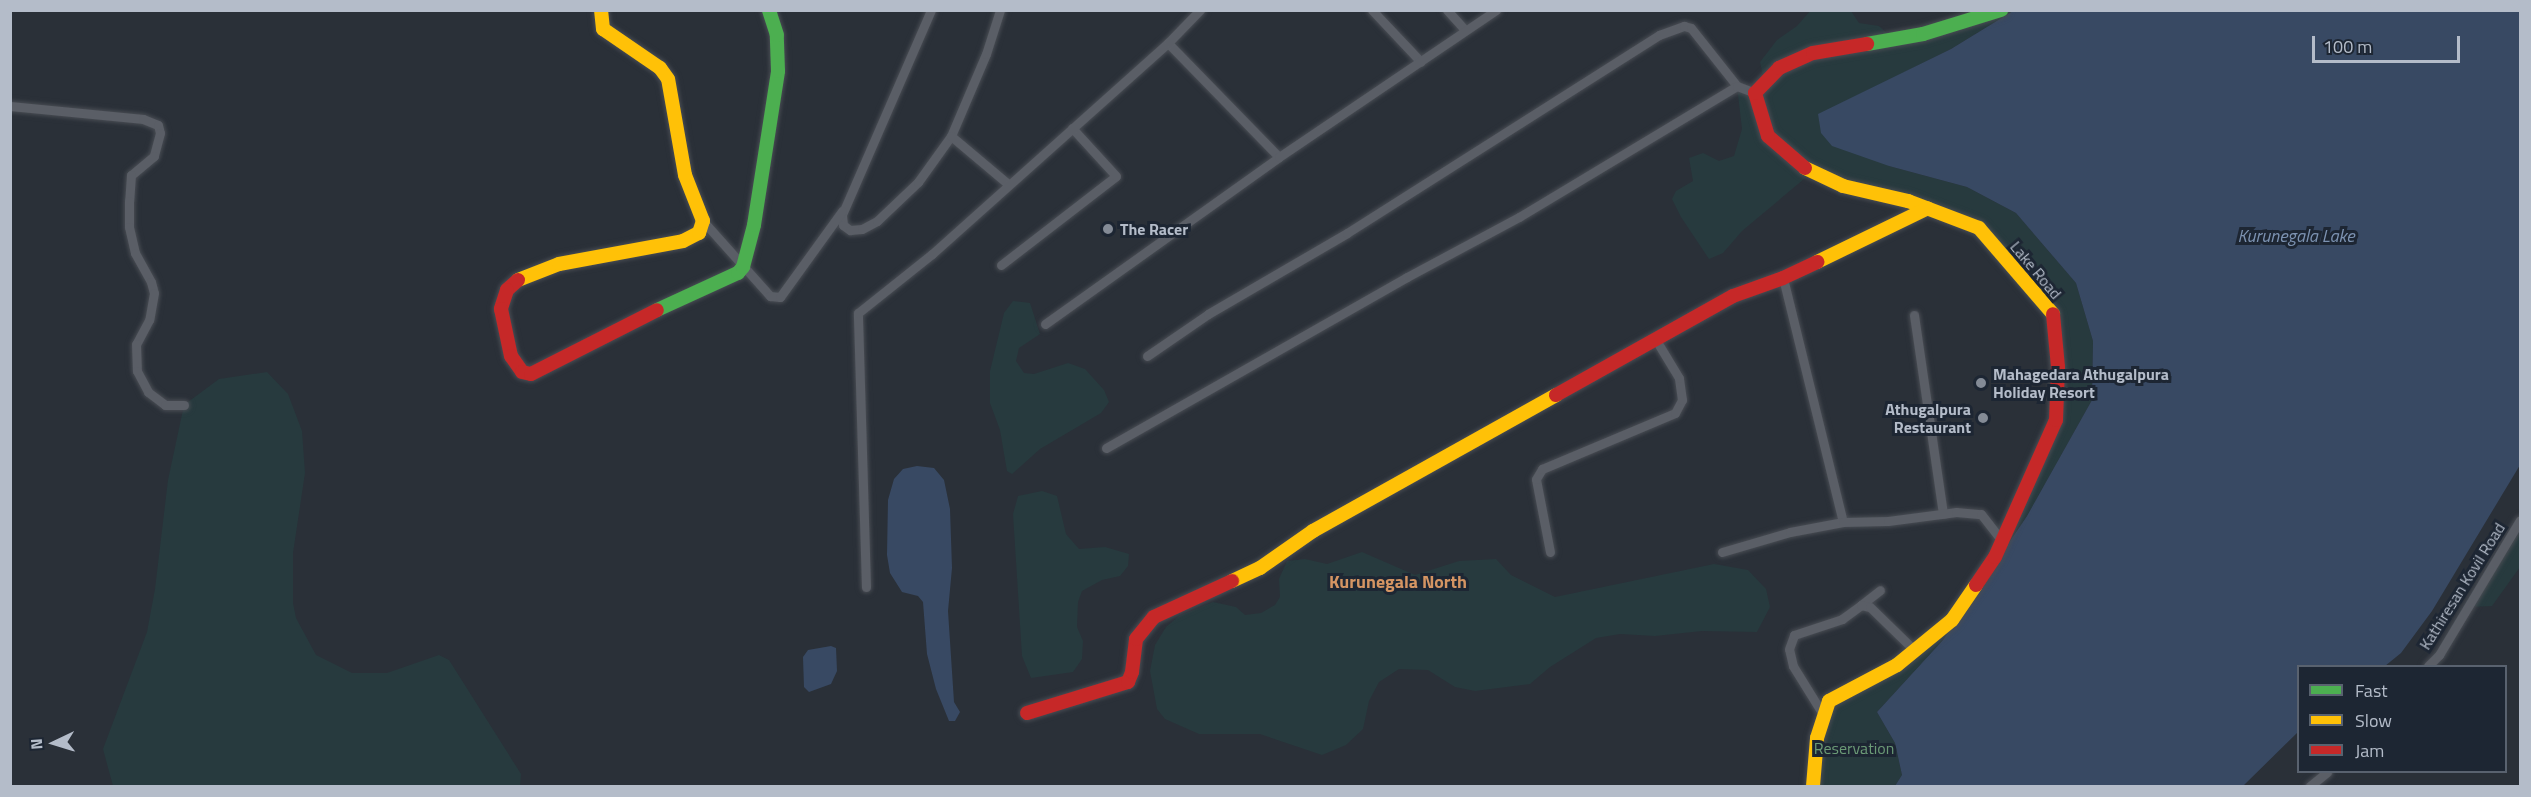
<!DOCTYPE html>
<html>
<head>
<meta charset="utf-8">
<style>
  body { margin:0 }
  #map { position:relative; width:2531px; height:797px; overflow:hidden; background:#2a3038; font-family:"Titillium Web",sans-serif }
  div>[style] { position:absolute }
  .green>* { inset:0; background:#273a3e }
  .water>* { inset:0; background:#384963 }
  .roads { filter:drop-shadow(0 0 2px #484c53) drop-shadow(0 0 2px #484c53) }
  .street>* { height:9px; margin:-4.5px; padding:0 4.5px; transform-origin:4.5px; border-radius:4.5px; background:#5a5e66 }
  .fast>* { height:14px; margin:-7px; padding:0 7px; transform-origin:7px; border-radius:7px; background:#4caf50 }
  .slow>* { height:14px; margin:-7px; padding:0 7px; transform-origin:7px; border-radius:7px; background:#ffc107 }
  .jam>* { height:14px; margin:-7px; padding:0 7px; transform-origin:7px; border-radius:7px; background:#c62828 }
  .dots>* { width:16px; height:16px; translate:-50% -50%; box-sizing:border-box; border:3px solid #1d2633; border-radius:50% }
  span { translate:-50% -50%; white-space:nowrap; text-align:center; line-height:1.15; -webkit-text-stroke:6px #1d2633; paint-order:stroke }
  .poi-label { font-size:16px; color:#b4bcc9; font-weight:700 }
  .left { translate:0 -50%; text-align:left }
  .right { translate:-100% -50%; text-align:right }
  .street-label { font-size:16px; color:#b4bcc9 }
  .park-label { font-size:16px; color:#6b9a76 }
  .water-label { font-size:18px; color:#7c92b1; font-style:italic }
  .neighbourhood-label { font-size:18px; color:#d59563; font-weight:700 }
  .frame { position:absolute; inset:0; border:12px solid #b4bcc9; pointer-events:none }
  .legend { position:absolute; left:2297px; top:665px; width:210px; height:108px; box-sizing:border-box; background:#1d2633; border:2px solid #59626f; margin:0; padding:8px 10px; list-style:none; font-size:18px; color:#b4bcc9 }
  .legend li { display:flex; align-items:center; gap:12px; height:30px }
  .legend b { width:30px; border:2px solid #59626f }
  .north { position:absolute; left:24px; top:713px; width:60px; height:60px; -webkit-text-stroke:4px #1d2633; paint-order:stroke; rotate:266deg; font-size:16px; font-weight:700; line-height:24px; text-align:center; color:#b4bcc9 }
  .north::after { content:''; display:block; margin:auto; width:21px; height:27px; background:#b4bcc9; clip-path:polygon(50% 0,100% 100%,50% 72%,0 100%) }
  .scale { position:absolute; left:2312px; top:36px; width:148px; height:27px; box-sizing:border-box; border:3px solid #b4bcc9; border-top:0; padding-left:8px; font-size:18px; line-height:21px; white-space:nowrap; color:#b4bcc9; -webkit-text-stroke:4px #1d2633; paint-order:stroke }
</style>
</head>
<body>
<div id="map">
  <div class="green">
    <i style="clip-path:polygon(1810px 11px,1851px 11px,1859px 23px,1879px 26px,1894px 40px,2001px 11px,2013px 11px,1951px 49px,1818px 115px,1889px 166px,1967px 187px,2016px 213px,2076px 283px,2093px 341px,2092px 400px,2027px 516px,1943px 640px,1877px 712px,1895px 743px,1902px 775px,1895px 786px,1813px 786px,1829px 701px,1952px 620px,1995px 557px,2056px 420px,2052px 315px,1979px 228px,1810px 174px,1742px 231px,1723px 253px,1709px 259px,1681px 217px,1672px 199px,1676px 191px,1693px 181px,1689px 158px,1703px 153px,1719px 161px,1734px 156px,1742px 129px,1737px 86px,1755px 93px,1764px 81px,1760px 62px,1777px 40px,1797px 26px)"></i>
    <i style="clip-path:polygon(1013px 301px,1030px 303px,1040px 334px,1019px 348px,1016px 361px,1024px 373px,1034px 374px,1068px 363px,1085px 369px,1104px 390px,1109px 402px,1101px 413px,1040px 449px,1012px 474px,1007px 471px,1000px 430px,990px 403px,990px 371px,1004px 313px)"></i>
    <i style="clip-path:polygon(267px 372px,288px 394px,302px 431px,305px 473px,293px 553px,293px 603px,296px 618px,316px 655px,352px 673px,387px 673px,439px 655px,449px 660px,521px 774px,520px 786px,113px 786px,103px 749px,147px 632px,155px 589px,168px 480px,184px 405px,219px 379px)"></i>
    <i style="clip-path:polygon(1042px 491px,1057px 496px,1066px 534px,1079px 549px,1105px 547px,1129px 554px,1128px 566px,1120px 576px,1102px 580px,1082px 591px,1078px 602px,1077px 627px,1083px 641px,1082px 659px,1073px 672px,1031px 678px,1022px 656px,1013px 514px,1018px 496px)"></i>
    <i style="clip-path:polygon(2520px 520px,2520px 567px,2492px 606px,2468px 607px)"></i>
    <i style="clip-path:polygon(1362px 552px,1415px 575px,1459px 561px,1496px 559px,1511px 575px,1555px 597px,1714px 564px,1748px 570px,1766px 589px,1770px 607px,1757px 632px,1702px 631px,1655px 636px,1620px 634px,1596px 638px,1550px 667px,1530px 684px,1475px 691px,1455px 687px,1428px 670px,1399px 669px,1379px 682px,1369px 701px,1363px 729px,1346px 745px,1322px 755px,1260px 734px,1199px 734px,1165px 719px,1157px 709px,1150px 671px,1155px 645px,1166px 627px,1179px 616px,1213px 602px,1236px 607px,1245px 615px,1261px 613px,1275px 605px,1280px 597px,1279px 579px,1287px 561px,1305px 559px,1327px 564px)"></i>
  </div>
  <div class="water">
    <i style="clip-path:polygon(2013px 11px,2520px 11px,2520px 465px,2432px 611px,2401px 653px,2385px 666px,2298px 666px,2298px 732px,2243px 786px,1895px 786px,1902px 775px,1895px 743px,1877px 712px,1943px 640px,2027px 516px,2092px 400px,2093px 341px,2076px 283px,2016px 213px,1967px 187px,1889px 166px,1832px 146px,1821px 133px,1818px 114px,1951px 49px)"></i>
    <i style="clip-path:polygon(917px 466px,934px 468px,944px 480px,950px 509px,952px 568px,948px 611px,954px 702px,960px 712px,955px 721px,949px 721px,936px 689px,927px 654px,923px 602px,918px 596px,902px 592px,890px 573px,887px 555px,888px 500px,894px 479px,903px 469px)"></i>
    <i style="clip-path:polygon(831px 646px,836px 648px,837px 671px,831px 684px,809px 692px,804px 687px,803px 657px,808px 650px)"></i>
  </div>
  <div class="roads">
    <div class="street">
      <i style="left:931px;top:10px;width:223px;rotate:113.5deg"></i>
      <i style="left:842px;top:215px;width:10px;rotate:84deg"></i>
      <i style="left:843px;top:225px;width:9px;rotate:36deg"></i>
      <i style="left:850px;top:230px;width:12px;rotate:-5deg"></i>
      <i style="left:862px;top:229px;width:17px;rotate:-28deg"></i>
      <i style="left:877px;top:221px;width:57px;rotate:-43.6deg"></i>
      <i style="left:918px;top:182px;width:57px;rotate:-54.3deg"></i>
      <i style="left:951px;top:136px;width:89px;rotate:-66.9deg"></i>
      <i style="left:986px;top:54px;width:46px;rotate:-72.3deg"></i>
      <i style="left:1372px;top:10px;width:71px;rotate:46.7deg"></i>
      <i style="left:1447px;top:10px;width:27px;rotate:48deg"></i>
      <i style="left:1168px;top:43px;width:159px;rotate:45.8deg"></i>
      <i style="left:10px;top:106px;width:134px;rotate:5.6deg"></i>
      <i style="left:143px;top:119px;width:16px;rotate:22deg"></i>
      <i style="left:158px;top:125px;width:8px;rotate:76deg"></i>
      <i style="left:160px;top:133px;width:24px;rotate:105deg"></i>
      <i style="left:154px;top:156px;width:30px;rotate:140deg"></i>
      <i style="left:131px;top:175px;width:26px;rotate:94deg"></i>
      <i style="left:129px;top:201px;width:26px;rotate:90deg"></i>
      <i style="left:129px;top:227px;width:27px;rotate:77deg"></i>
      <i style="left:135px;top:253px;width:33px;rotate:61deg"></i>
      <i style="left:151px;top:282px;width:11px;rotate:75deg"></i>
      <i style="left:154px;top:293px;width:27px;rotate:100deg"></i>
      <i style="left:149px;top:320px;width:27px;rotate:118deg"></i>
      <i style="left:136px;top:344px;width:27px;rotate:88deg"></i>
      <i style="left:137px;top:371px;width:24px;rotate:62deg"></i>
      <i style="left:148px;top:392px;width:21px;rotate:37deg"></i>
      <i style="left:165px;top:405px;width:19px"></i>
      <i style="left:951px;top:136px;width:75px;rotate:40.1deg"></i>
      <i style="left:703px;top:221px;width:101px;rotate:48.2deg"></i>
      <i style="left:770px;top:296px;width:10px;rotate:6deg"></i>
      <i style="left:780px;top:297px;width:106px;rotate:-54.2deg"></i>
      <i style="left:1001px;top:265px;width:145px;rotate:-37.7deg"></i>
      <i style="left:1116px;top:176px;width:65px;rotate:-132.5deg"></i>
      <i style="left:1783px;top:278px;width:251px;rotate:76.2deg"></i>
      <i style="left:1914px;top:315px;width:201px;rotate:81.7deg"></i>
      <i style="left:1045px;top:324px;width:287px;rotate:-35.5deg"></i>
      <i style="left:1279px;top:157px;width:262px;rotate:-34.1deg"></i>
      <i style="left:1147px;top:356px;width:74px;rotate:-34.5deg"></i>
      <i style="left:1208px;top:314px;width:161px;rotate:-30.2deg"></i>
      <i style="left:1347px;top:233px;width:370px;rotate:-32.4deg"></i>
      <i style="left:1659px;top:35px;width:27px;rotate:-20deg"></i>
      <i style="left:1684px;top:26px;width:7px;rotate:16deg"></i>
      <i style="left:1691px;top:28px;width:74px;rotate:51.6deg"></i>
      <i style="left:1106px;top:448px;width:346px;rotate:-29.6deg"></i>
      <i style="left:1407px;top:277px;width:127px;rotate:-28.2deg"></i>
      <i style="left:1519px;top:217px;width:254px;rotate:-31deg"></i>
      <i style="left:1737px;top:86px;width:19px;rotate:21deg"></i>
      <i style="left:1550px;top:552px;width:74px;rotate:-100.9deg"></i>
      <i style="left:1536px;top:479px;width:12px;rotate:-59deg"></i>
      <i style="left:1542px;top:469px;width:144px;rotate:-22.8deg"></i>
      <i style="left:1675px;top:413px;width:15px;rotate:-62deg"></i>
      <i style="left:1682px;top:400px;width:22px;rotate:-98deg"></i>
      <i style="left:1679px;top:378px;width:44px;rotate:-121.2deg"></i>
      <i style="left:1722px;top:552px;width:71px;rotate:-16.4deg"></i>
      <i style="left:1790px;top:532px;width:54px;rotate:-10.7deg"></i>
      <i style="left:1843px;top:522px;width:45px;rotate:-1.3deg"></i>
      <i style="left:1888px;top:521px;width:69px;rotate:-7.5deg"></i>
      <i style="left:1956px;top:512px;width:25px;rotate:5deg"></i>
      <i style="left:1981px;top:514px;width:36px;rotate:52deg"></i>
      <i style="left:866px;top:587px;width:274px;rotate:-91.7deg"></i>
      <i style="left:858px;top:313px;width:95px;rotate:-38.6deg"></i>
      <i style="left:932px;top:254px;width:317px;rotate:-41.8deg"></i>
      <i style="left:1168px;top:43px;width:46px;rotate:-45.9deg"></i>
      <i style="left:1861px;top:605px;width:24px;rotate:-38deg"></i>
      <i style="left:2428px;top:666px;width:16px;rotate:-45deg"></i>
      <i style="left:2439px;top:655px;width:157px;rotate:-59deg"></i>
      <i style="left:1824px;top:716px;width:59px;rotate:-121.8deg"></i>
      <i style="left:1793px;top:666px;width:17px;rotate:-103deg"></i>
      <i style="left:1789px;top:649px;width:15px;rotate:-70deg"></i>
      <i style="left:1794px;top:635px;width:51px;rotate:-18.4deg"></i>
      <i style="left:1842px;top:619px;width:24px;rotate:-36deg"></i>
      <i style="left:1861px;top:605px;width:9px;rotate:13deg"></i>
      <i style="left:1870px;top:607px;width:62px;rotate:44.3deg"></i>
      <i style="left:2310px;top:786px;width:22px;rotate:-39deg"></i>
    </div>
    <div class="fast">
      <i style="left:1867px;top:44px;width:57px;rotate:-10.1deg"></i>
      <i style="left:1923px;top:34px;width:82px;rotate:-17.1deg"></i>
      <i style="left:657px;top:310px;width:89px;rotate:-24.6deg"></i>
      <i style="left:738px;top:273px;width:8px;rotate:-50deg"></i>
      <i style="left:743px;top:267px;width:43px;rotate:-75.3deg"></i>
      <i style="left:754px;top:225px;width:156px;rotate:-81.1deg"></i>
      <i style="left:778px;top:71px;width:36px;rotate:-92deg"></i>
      <i style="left:777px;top:35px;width:26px;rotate:-108deg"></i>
    </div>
    <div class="slow">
      <i style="left:1805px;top:168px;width:42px;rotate:25.3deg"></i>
      <i style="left:1843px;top:186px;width:67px;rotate:13deg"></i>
      <i style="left:1908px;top:201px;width:76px;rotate:20.8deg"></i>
      <i style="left:1979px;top:228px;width:113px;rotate:49.3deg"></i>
      <i style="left:1817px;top:262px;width:123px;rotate:-25.9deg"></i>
      <i style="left:518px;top:280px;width:44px;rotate:-21.3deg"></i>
      <i style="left:559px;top:264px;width:126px;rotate:-10.5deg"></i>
      <i style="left:683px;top:241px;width:18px;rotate:-27deg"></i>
      <i style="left:699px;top:233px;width:13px;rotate:-72deg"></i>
      <i style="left:703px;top:221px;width:49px;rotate:-111.4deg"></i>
      <i style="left:685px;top:175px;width:97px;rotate:-100deg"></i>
      <i style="left:668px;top:79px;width:14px;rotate:-126deg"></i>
      <i style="left:660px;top:68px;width:69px;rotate:-145.6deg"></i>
      <i style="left:603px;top:29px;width:19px;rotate:-96deg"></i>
      <i style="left:1232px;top:581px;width:31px;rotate:-25deg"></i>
      <i style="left:1260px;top:568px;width:65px;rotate:-34.9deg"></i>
      <i style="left:1313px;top:531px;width:278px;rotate:-29.2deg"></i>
      <i style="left:1813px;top:786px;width:48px;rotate:-85.2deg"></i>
      <i style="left:1817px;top:738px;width:39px;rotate:-72deg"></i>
      <i style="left:1829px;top:701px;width:77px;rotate:-27.9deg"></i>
      <i style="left:1897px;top:665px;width:71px;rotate:-39.3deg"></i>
      <i style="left:1952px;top:620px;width:42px;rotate:-55.6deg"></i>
    </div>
    <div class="jam">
      <i style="left:1805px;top:168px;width:49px;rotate:-139.1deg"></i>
      <i style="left:1768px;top:136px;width:45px;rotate:-106.8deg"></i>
      <i style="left:1755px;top:93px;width:35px;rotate:-46deg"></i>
      <i style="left:1779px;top:68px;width:37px;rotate:-24deg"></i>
      <i style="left:1813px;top:53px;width:55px;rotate:-9.5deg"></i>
      <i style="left:518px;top:280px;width:15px;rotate:138deg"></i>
      <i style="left:507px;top:290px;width:20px;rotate:108deg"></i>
      <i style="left:501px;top:309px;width:48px;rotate:78deg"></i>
      <i style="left:511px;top:356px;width:19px;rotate:55deg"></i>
      <i style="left:522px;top:372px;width:9px;rotate:13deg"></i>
      <i style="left:531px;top:374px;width:141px;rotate:-26.9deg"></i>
      <i style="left:1556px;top:395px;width:203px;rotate:-29.2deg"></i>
      <i style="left:1733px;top:296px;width:53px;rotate:-19.8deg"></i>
      <i style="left:1783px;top:278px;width:38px;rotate:-25deg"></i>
      <i style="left:1976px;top:585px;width:34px;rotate:-56deg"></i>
      <i style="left:1995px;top:557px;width:150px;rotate:-66deg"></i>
      <i style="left:2056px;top:420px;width:53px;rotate:-87.8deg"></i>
      <i style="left:2058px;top:367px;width:53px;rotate:-95.4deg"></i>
      <i style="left:1027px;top:713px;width:106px;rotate:-17.1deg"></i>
      <i style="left:1128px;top:682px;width:11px;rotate:-68deg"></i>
      <i style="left:1132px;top:672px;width:33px;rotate:-83deg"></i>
      <i style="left:1136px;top:639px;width:28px;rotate:-51deg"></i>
      <i style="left:1154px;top:617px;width:86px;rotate:-24.8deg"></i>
    </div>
  </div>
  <div class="dots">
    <i style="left:1108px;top:229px;background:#848b96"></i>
    <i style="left:1981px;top:383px;background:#848b96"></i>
    <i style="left:1983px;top:418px;background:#848b96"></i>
  </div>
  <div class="poi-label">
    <span class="left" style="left:1120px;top:229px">The Racer</span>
    <span class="left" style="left:1993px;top:383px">Mahagedara Athugalpura<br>Holiday Resort</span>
    <span class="right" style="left:1971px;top:418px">Athugalpura<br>Restaurant</span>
  </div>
  <div class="street-label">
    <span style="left:2036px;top:270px;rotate:50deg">Lake Road</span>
    <span style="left:2462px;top:586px;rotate:-58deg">Kathiresan Kovil Road</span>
  </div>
  <div class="park-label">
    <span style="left:1854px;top:748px">Reservation</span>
  </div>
  <div class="water-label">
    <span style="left:2296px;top:236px">Kurunegala Lake</span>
  </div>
  <div class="neighbourhood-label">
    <span style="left:1398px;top:582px">Kurunegala North</span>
  </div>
  <div class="frame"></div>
  <ul class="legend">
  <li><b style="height:8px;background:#4caf50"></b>Fast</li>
  <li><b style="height:8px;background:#ffc107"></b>Slow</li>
  <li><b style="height:8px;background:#c62828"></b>Jam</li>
  </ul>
  <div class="north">N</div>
  <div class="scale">100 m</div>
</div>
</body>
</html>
